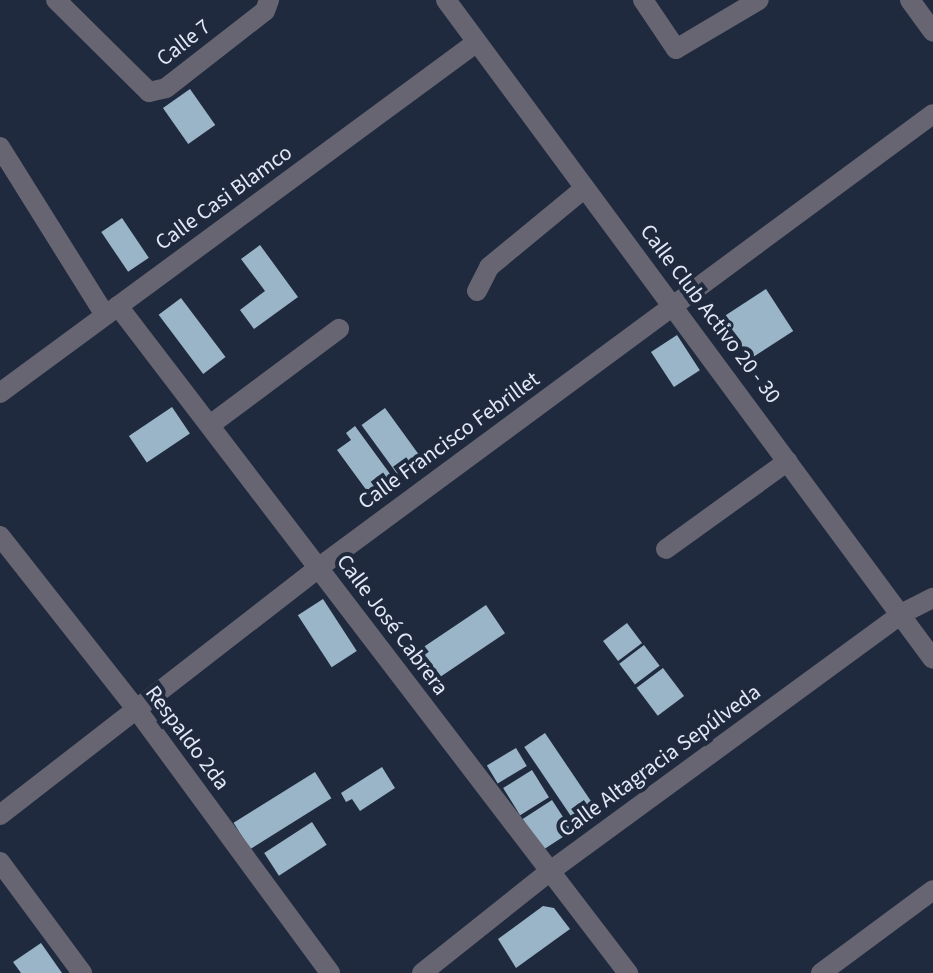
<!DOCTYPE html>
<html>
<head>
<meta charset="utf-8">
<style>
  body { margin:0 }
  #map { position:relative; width:933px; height:973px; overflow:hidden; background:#202a3e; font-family:"Source Sans 3",sans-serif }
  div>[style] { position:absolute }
  .building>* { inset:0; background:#9ab5c8; transform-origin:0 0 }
  .minor>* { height:20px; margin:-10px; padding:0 10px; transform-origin:10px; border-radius:10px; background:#666571 }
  span { translate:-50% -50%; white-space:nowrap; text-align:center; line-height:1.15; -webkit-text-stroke:8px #202a3e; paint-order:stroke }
  .street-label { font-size:22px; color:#e2e8f6 }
</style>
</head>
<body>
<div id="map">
  <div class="building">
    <i style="left:190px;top:89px;width:44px;height:33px;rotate:55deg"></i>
    <i style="left:122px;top:218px;width:48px;height:25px;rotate:56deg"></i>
    <i style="clip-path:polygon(260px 245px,298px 297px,254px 329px,240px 310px,265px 291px,241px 259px)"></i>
    <i style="left:766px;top:289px;width:50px;height:54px;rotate:57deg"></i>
    <i style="left:181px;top:298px;width:74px;height:28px;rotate:53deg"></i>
    <i style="left:677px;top:335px;width:42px;height:31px;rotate:57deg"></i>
    <i style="left:172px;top:407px;width:32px;height:52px;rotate:56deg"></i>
    <i style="left:385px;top:408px;width:64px;height:29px;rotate:54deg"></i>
    <i style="clip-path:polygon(355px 426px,393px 478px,370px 495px,337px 450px,351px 440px,346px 433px)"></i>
    <i style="left:323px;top:599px;width:62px;height:30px;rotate:57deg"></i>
    <i style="left:486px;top:605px;width:34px;height:86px;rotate:56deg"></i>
    <i style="left:627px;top:623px;width:25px;height:30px;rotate:53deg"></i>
    <i style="left:644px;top:645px;width:26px;height:31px;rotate:53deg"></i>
    <i style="left:663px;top:668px;width:35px;height:33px;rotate:53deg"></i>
    <i style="left:545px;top:733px;width:96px;height:25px;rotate:56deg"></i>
    <i style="left:516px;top:748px;width:21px;height:34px;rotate:59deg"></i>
    <i style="clip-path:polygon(382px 767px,395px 788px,360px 811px,352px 799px,346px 802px,341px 793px)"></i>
    <i style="left:532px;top:770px;width:32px;height:34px;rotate:58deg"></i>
    <i style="left:315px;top:772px;width:31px;height:96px;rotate:58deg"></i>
    <i style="left:552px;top:800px;width:37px;height:35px;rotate:57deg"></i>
    <i style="left:312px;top:822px;width:27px;height:57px;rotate:57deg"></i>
    <i style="clip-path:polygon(543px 906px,554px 908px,570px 929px,516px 968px,498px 939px)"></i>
    <i style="clip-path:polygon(41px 943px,62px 973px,21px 973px,13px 962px)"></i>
  </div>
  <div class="minor">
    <i style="left:56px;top:0;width:131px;rotate:44.7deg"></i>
    <i style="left:149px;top:92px;width:17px;rotate:-13deg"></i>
    <i style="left:166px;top:88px;width:125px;rotate:-37.9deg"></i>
    <i style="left:265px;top:11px;width:12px;rotate:-70deg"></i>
    <i style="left:446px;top:0;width:819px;rotate:53.54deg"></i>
    <i style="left:643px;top:0;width:59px;rotate:56deg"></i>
    <i style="left:676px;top:49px;width:96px;rotate:-30.6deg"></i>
    <i style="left:910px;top:0;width:39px;rotate:54deg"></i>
    <i style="left:0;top:147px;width:198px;rotate:58deg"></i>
    <i style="left:477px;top:291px;width:27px;rotate:-63deg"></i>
    <i style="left:489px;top:267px;width:124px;rotate:-39.5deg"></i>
    <i style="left:118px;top:306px;width:840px;rotate:52.6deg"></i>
    <i style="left:0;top:393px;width:592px;rotate:-36.35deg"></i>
    <i style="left:210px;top:425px;width:161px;rotate:-36.7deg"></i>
    <i style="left:0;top:536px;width:221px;rotate:51.8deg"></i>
    <i style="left:137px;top:710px;width:326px;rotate:53.7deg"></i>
    <i style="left:666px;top:549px;width:150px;rotate:-35.8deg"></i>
    <i style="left:0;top:815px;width:403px;rotate:-37.8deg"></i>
    <i style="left:318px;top:568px;width:764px;rotate:-36.44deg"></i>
    <i style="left:0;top:862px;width:138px;rotate:53.5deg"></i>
    <i style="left:422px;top:973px;width:162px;rotate:-38.5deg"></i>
    <i style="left:549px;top:872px;width:436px;rotate:-36.2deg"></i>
    <i style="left:901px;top:614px;width:36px;rotate:-27deg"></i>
    <i style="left:821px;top:973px;width:139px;rotate:-36.5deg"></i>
  </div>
  <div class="street-label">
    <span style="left:184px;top:43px;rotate:-38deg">Calle 7</span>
    <span style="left:224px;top:198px;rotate:-36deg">Calle Casi Blamco</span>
    <span style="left:710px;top:314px;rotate:53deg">Calle Club Activo 20 - 30</span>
    <span style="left:449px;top:441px;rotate:-36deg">Calle Francisco Febrillet</span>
    <span style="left:392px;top:625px;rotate:53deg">Calle José Cabrera</span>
    <span style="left:187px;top:738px;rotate:53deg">Respaldo 2da</span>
    <span style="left:660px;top:761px;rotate:-36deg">Calle Altagracia Sepúlveda</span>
  </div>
</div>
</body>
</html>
